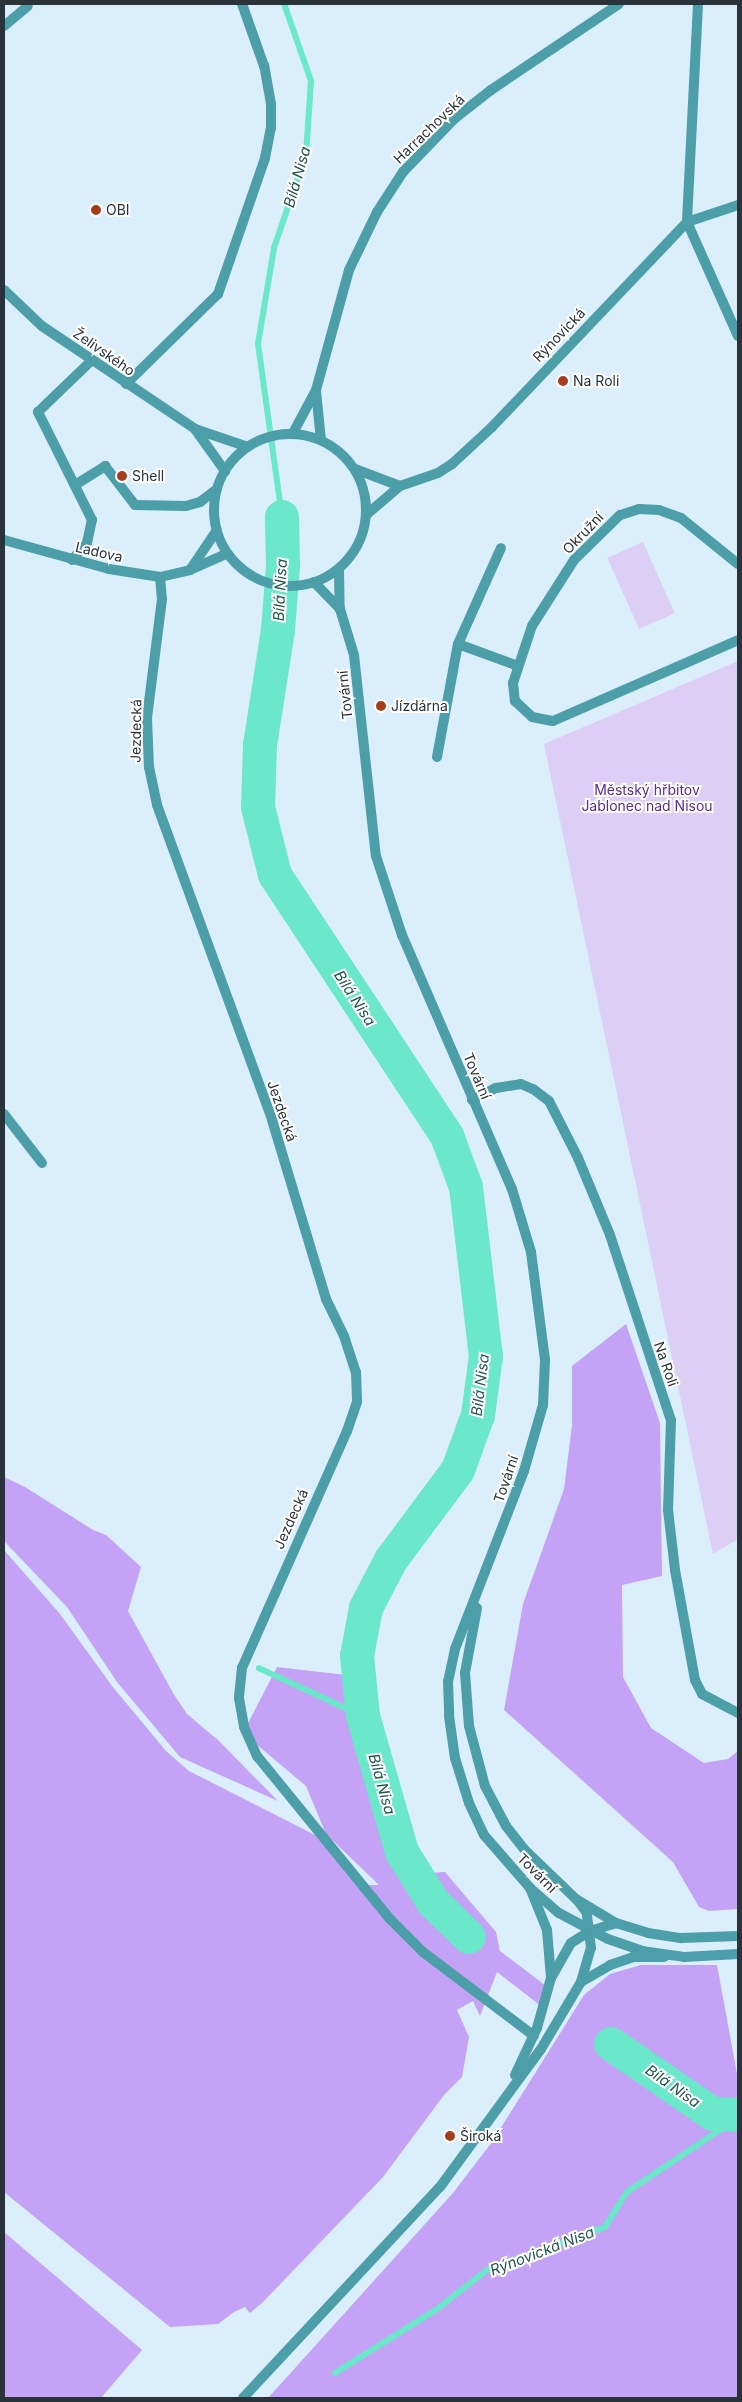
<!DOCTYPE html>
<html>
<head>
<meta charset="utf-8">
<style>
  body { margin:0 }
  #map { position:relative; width:742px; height:2402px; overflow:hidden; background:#dbeefc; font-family:Inter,sans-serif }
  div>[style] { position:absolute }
  .green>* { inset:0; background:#dccef5; transform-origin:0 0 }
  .forest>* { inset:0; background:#c4a3f6 }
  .stream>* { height:5.5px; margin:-2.75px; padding:0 2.75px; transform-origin:2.75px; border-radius:2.75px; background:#6be7c9 }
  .river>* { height:34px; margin:-17px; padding:0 17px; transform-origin:17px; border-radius:17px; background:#6be7c9 }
  .service>* { height:10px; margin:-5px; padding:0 5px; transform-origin:5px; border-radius:5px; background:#4c9ea8 }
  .minor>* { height:10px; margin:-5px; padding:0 5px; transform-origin:5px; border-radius:5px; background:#4c9ea8 }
  .tertiary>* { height:10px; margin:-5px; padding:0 5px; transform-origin:5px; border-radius:5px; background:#4c9ea8 }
  .tertiary>.ring { margin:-5px; padding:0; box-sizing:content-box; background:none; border:10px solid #4c9ea8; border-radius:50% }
  .dots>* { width:14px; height:14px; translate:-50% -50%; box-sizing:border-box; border:2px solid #fff; border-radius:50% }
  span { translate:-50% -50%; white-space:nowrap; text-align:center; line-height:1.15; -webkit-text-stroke:4px #fff; paint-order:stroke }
  .street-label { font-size:14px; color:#2a333a }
  .poi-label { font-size:14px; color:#2a333a }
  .left { translate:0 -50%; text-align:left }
  .park-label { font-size:14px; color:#5a2d8c }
  .water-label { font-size:15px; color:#22574a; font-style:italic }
  .frame { position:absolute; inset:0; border:5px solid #2a333a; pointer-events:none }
</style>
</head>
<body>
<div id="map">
  <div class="green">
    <i style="left:643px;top:542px;width:78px;height:39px;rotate:66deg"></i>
    <i style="clip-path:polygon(738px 661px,738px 1539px,713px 1554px,544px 744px)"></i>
  </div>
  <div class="forest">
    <i style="clip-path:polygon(626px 1324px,660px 1423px,662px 1576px,622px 1585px,623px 1677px,651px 1728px,704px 1763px,728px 1759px,738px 1751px,738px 1909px,709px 1911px,699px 1907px,673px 1862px,504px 1710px,523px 1604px,564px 1489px,572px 1425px,572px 1366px)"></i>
    <i style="clip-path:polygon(4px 1477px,25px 1487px,93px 1530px,106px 1535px,141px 1567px,128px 1611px,173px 1693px,187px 1714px,219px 1741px,278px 1801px,180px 1757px,117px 1682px,67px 1607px,4px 1541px)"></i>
    <i style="clip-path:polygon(4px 1550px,60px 1614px,112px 1686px,166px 1751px,189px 1771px,321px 1838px,367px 1885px,379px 1885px,326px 1834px,306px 1786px,243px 1733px,277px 1667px,346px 1675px,355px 1733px,367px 1758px,371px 1783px,399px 1868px,410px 1874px,445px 1872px,496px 1932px,500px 1951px,550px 1989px,541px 2006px,497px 1972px,480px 2016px,473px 2001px,457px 2010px,469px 2037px,462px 2077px,444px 2095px,383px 2177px,263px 2302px,250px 2313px,245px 2307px,234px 2312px,218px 2324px,170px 2327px,4px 2192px)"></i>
    <i style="clip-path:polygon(641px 1965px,717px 1965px,738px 2079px,738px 2398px,268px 2398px,453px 2193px,492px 2142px,584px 1995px,610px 1974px)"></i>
    <i style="clip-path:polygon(4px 2232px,142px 2350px,101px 2398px,4px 2398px)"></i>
  </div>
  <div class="stream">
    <i style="left:282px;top:517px;width:175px;rotate:-97.9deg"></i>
    <i style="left:258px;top:344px;width:97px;rotate:-80.5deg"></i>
    <i style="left:274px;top:248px;width:98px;rotate:-71deg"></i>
    <i style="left:306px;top:155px;width:74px;rotate:-86.1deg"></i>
    <i style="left:311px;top:81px;width:82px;rotate:-109.3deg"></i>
    <i style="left:259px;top:1668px;width:115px;rotate:24.8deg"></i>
    <i style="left:335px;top:2373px;width:119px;rotate:-32deg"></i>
    <i style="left:436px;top:2310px;width:65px;rotate:-38.1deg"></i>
    <i style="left:487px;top:2270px;width:126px;rotate:-20deg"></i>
    <i style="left:605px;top:2227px;width:41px;rotate:-57.8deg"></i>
    <i style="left:627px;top:2192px;width:133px;rotate:-33.7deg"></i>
  </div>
  <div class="river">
    <i style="left:282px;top:517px;width:49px;rotate:88.8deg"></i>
    <i style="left:283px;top:566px;width:64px;rotate:94.5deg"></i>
    <i style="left:278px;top:630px;width:116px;rotate:98.9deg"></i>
    <i style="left:260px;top:745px;width:62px;rotate:91.8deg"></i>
    <i style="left:258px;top:807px;width:70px;rotate:76deg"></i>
    <i style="left:275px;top:875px;width:313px;rotate:56.6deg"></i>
    <i style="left:447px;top:1136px;width:54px;rotate:69.6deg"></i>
    <i style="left:466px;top:1187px;width:170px;rotate:83.3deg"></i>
    <i style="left:486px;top:1356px;width:60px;rotate:97.7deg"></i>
    <i style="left:478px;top:1415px;width:59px;rotate:110deg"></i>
    <i style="left:458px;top:1470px;width:112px;rotate:126.7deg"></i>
    <i style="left:391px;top:1560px;width:54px;rotate:117.5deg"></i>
    <i style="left:366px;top:1608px;width:49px;rotate:100.6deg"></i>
    <i style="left:357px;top:1656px;width:60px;rotate:84.3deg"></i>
    <i style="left:363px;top:1716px;width:141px;rotate:74deg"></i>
    <i style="left:402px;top:1852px;width:59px;rotate:58.2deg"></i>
    <i style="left:433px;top:1902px;width:50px;rotate:44.2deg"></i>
    <i style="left:611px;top:2044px;width:124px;rotate:34.5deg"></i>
    <i style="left:713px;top:2114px;width:25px;rotate:2deg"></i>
  </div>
  <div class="service">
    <i style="left:4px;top:26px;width:31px;rotate:-40deg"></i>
    <i style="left:126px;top:384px;width:129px;rotate:-44.4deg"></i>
    <i style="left:218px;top:294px;width:144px;rotate:-70.9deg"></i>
    <i style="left:265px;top:158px;width:31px;rotate:-79deg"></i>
    <i style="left:271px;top:128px;width:24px;rotate:-90deg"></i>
    <i style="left:271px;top:104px;width:39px;rotate:-100deg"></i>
    <i style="left:264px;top:66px;width:66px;rotate:-109.5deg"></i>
    <i style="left:75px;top:485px;width:36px;rotate:-32deg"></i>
    <i style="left:105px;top:466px;width:49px;rotate:52.4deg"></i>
    <i style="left:135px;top:505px;width:51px;rotate:1.1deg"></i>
    <i style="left:186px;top:506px;width:15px;rotate:-16deg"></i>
    <i style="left:200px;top:502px;width:21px;rotate:-37deg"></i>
    <i style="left:72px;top:560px;width:23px;rotate:-49deg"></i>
    <i style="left:87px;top:543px;width:24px;rotate:-78deg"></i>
    <i style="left:92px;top:520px;width:121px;rotate:-116.6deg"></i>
    <i style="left:38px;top:412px;width:75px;rotate:-43.9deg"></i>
  </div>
  <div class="minor">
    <i style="left:698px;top:4px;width:218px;rotate:92.9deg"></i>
    <i style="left:687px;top:222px;width:125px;rotate:65.9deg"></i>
    <i style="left:355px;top:469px;width:48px;rotate:20.7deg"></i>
    <i style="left:366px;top:515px;width:45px;rotate:-40.5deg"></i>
    <i style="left:400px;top:486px;width:40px;rotate:-18.9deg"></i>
    <i style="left:438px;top:473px;width:17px;rotate:-33deg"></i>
    <i style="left:452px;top:464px;width:54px;rotate:-42.8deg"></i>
    <i style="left:492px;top:427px;width:283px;rotate:-46.4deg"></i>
    <i style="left:687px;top:222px;width:54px;rotate:-18.4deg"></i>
    <i style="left:738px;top:564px;width:73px;rotate:-141.1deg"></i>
    <i style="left:681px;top:518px;width:23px;rotate:-160deg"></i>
    <i style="left:659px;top:510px;width:20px;rotate:-177deg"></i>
    <i style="left:639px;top:509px;width:20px;rotate:162deg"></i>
    <i style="left:620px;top:515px;width:64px;rotate:135.6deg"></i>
    <i style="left:574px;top:560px;width:78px;rotate:122.5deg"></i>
    <i style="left:532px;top:626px;width:60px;rotate:108.4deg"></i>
    <i style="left:513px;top:683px;width:18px;rotate:84deg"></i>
    <i style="left:515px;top:701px;width:23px;rotate:43deg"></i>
    <i style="left:532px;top:717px;width:21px;rotate:11deg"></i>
    <i style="left:553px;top:721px;width:202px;rotate:-23.6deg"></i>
    <i style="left:160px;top:577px;width:22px;rotate:85deg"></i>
    <i style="left:162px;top:599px;width:120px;rotate:97.2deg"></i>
    <i style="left:147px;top:718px;width:49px;rotate:87.7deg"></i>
    <i style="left:149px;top:767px;width:39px;rotate:78deg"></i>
    <i style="left:157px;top:805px;width:335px;rotate:69.9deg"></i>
    <i style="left:272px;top:1120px;width:187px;rotate:73.2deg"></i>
    <i style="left:326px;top:1299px;width:41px;rotate:64.1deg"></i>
    <i style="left:344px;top:1336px;width:38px;rotate:72deg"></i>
    <i style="left:356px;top:1372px;width:30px;rotate:88deg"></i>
    <i style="left:357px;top:1402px;width:31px;rotate:109deg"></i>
    <i style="left:347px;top:1431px;width:259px;rotate:113.9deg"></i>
    <i style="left:242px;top:1668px;width:30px;rotate:96deg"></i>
    <i style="left:239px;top:1698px;width:29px;rotate:80deg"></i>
    <i style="left:244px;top:1727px;width:32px;rotate:66deg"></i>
    <i style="left:257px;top:1756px;width:210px;rotate:50.8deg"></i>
    <i style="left:390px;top:1919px;width:47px;rotate:45deg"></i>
    <i style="left:423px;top:1952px;width:139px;rotate:37.1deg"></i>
    <i style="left:458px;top:644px;width:64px;rotate:20.1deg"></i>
    <i style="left:437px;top:757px;width:115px;rotate:-79.5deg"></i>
    <i style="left:458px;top:644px;width:105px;rotate:-65.9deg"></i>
    <i style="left:472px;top:1100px;width:27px;rotate:-27deg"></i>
    <i style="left:496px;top:1088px;width:25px;rotate:-9deg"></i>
    <i style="left:521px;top:1084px;width:13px;rotate:23deg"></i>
    <i style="left:533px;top:1089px;width:20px;rotate:37deg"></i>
    <i style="left:549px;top:1101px;width:64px;rotate:63deg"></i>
    <i style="left:578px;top:1158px;width:83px;rotate:67.4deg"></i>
    <i style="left:610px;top:1235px;width:195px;rotate:71.8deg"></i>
    <i style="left:671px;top:1420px;width:90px;rotate:91.9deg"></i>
    <i style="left:668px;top:1510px;width:60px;rotate:83.3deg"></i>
    <i style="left:675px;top:1570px;width:112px;rotate:79.7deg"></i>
    <i style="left:695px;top:1680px;width:16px;rotate:63deg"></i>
    <i style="left:702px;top:1694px;width:41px;rotate:27.8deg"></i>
    <i style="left:4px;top:1114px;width:62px;rotate:52.2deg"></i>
    <i style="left:530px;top:1888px;width:45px;rotate:68deg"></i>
    <i style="left:547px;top:1930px;width:48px;rotate:85.2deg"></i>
    <i style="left:581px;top:1982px;width:34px;rotate:-30deg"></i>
    <i style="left:610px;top:1965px;width:24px;rotate:-19deg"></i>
    <i style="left:633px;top:1957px;width:31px"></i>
    <i style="left:515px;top:2075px;width:52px;rotate:-64.9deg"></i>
    <i style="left:537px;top:2028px;width:52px;rotate:-74.4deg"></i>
    <i style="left:551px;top:1978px;width:40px;rotate:-60.3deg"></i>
    <i style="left:571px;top:1943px;width:22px;rotate:-32deg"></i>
    <i style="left:590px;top:1931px;width:27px;rotate:-17deg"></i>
    <i style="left:243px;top:2398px;width:289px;rotate:-47deg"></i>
    <i style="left:440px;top:2187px;width:171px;rotate:-53.8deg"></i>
    <i style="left:541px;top:2049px;width:78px;rotate:-59.2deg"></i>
    <i style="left:581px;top:1982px;width:35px;rotate:-74deg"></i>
    <i style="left:591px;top:1948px;width:35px;rotate:-97deg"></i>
    <i style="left:587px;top:1913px;width:15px;rotate:-127deg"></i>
  </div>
  <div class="tertiary">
    <i style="left:4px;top:290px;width:52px;rotate:43.5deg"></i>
    <i style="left:42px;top:326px;width:184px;rotate:33.9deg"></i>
    <i style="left:195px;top:429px;width:53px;rotate:18.8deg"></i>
    <i style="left:316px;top:391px;width:49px;rotate:84.2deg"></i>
    <i style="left:195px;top:429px;width:52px;rotate:54.5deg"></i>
    <i style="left:293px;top:433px;width:49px;rotate:-61.9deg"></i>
    <i style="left:316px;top:390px;width:124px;rotate:-74.6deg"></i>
    <i style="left:349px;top:270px;width:64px;rotate:-64.2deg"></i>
    <i style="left:377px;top:212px;width:48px;rotate:-57deg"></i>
    <i style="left:403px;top:172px;width:74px;rotate:-46.1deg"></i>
    <i style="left:454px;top:119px;width:47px;rotate:-38.1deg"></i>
    <i style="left:491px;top:90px;width:154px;rotate:-33.9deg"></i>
    <i class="ring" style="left:214px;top:434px;width:142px;height:142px"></i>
    <i style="left:4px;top:540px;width:109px;rotate:15.4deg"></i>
    <i style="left:109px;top:569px;width:52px;rotate:8.9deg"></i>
    <i style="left:160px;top:577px;width:31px;rotate:-13deg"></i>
    <i style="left:190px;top:570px;width:39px;rotate:-24deg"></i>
    <i style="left:190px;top:570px;width:48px;rotate:-56deg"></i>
    <i style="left:339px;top:570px;width:39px;rotate:89deg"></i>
    <i style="left:340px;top:609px;width:48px;rotate:73.1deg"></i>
    <i style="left:354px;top:655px;width:202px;rotate:83.8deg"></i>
    <i style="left:376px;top:856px;width:83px;rotate:71.8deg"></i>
    <i style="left:402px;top:935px;width:277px;rotate:66.6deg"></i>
    <i style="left:512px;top:1189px;width:66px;rotate:73.2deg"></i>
    <i style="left:531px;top:1252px;width:109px;rotate:82.6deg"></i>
    <i style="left:545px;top:1360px;width:45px;rotate:92.5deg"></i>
    <i style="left:543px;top:1405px;width:69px;rotate:106.1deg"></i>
    <i style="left:524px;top:1471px;width:191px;rotate:111.2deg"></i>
    <i style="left:455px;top:1649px;width:33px;rotate:102deg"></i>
    <i style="left:448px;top:1681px;width:35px;rotate:88deg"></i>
    <i style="left:449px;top:1716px;width:42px;rotate:81.9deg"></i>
    <i style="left:455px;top:1758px;width:47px;rotate:72.7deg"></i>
    <i style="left:469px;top:1803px;width:35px;rotate:65deg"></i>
    <i style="left:484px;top:1835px;width:70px;rotate:49deg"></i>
    <i style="left:530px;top:1888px;width:38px;rotate:41deg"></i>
    <i style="left:559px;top:1913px;width:55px;rotate:28deg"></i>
    <i style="left:608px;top:1939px;width:36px;rotate:19deg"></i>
    <i style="left:642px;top:1951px;width:42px;rotate:8.1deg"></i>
    <i style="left:684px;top:1957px;width:54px;rotate:-3.2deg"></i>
    <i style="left:314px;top:582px;width:37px;rotate:46deg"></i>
    <i style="left:477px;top:1608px;width:66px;rotate:100.5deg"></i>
    <i style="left:465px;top:1673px;width:53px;rotate:85.7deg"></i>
    <i style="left:469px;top:1726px;width:62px;rotate:75.1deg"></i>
    <i style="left:485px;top:1786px;width:45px;rotate:62.3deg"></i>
    <i style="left:506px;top:1826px;width:31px;rotate:52deg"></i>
    <i style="left:525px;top:1850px;width:71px;rotate:43.9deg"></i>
    <i style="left:576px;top:1899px;width:47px;rotate:31deg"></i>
    <i style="left:616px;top:1923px;width:34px;rotate:17deg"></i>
    <i style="left:648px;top:1933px;width:33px;rotate:9deg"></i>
    <i style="left:681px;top:1938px;width:57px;rotate:-2deg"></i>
  </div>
  <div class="dots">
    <i style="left:96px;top:210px;background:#a53d1d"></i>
    <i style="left:563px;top:381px;background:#a53d1d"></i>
    <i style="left:122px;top:476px;background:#a53d1d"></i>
    <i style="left:381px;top:706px;background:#a53d1d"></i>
    <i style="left:450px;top:2136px;background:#a53d1d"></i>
  </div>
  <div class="street-label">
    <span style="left:429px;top:129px;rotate:-44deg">Harrachovská</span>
    <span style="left:559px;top:335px;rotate:-46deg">Rýnovická</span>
    <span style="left:104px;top:352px;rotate:35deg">Želivského</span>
    <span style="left:583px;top:533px;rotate:-46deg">Okružní</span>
    <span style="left:99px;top:552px;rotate:13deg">Ladova</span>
    <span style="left:345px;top:695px;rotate:-96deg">Tovární</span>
    <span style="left:136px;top:731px;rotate:-89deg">Jezdecká</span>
    <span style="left:477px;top:1076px;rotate:67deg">Tovární</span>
    <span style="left:282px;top:1111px;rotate:71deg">Jezdecká</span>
    <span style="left:666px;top:1364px;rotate:71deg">Na Roli</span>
    <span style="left:506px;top:1479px;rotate:-71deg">Tovární</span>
    <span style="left:291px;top:1519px;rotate:-66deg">Jezdecká</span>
    <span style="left:537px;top:1873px;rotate:45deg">Tovární</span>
  </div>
  <div class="poi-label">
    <span class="left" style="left:106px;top:210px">OBI</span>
    <span class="left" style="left:573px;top:381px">Na Roli</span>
    <span class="left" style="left:132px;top:476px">Shell</span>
    <span class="left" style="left:391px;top:706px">Jízdárna</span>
    <span class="left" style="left:460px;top:2136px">Široká</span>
  </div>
  <div class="park-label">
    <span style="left:647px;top:798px">Městský hřbitov<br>Jablonec nad Nisou</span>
  </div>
  <div class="water-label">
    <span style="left:297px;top:177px;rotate:-74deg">Bílá Nisa</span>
    <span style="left:280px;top:590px;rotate:-87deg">Bílá Nisa</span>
    <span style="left:355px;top:998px;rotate:57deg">Bílá Nisa</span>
    <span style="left:480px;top:1385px;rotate:-83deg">Bílá Nisa</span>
    <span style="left:382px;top:1784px;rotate:74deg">Bílá Nisa</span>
    <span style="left:673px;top:2086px;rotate:35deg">Bílá Nisa</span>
    <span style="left:542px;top:2251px;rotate:-21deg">Rýnovická Nisa</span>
  </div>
  <div class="frame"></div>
</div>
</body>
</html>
